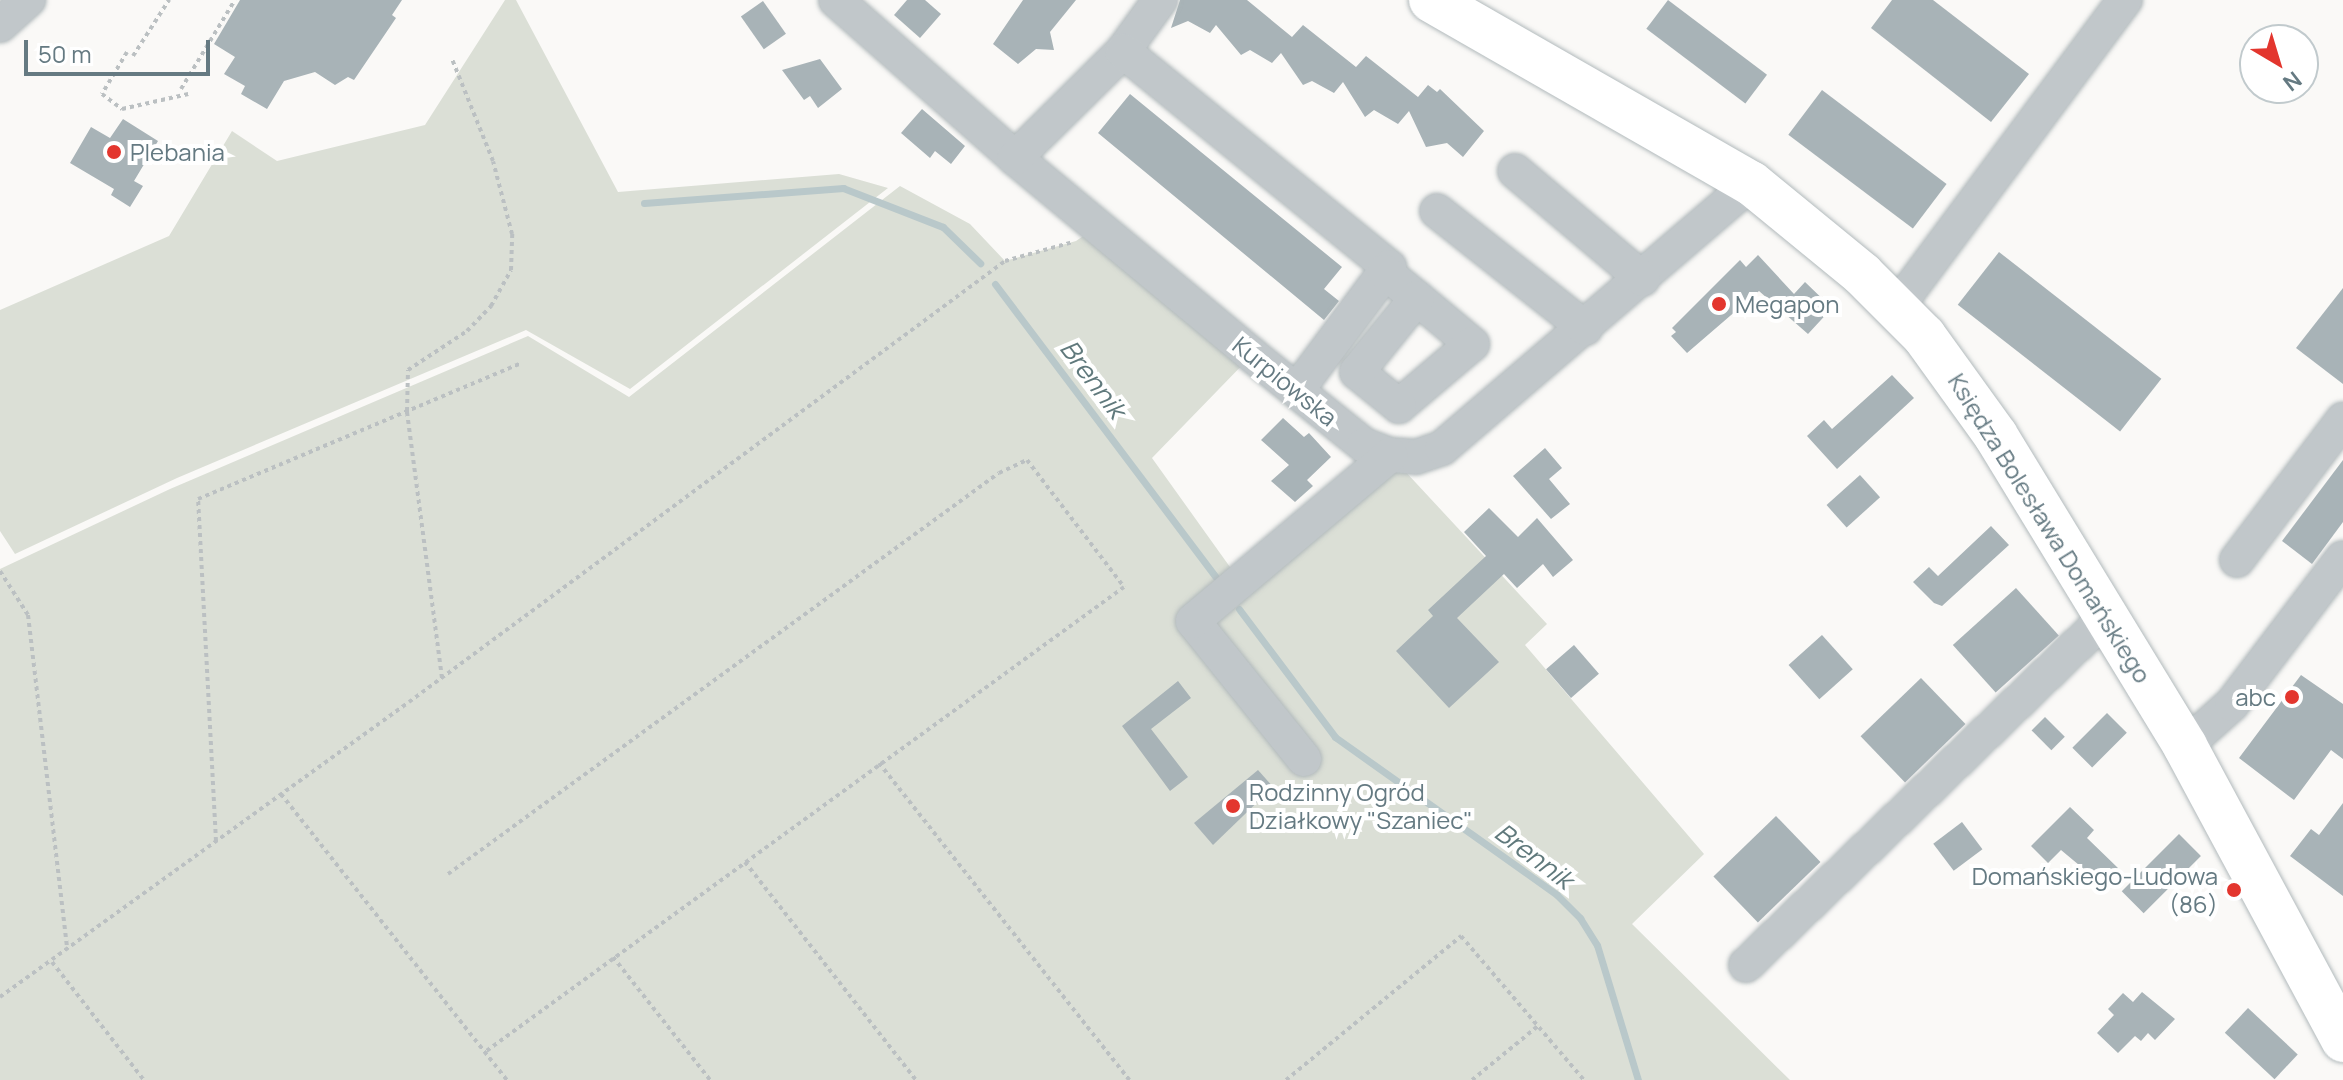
<!DOCTYPE html>
<html>
<head>
<meta charset="utf-8">
<style>
  body { margin:0 }
  #map { position:relative; width:2343px; height:1080px; overflow:hidden; background:#faf9f7; font-family:Manrope,sans-serif }
  div>[style] { position:absolute }
  .green>* { inset:0; background:#dbdfd6 }
  .stream>* { height:7px; margin:-3.5px; padding:0 3.5px; transform-origin:3.5px; border-radius:3.5px; background:#b9c8ca }
  .building>* { inset:0; background:#a8b3b7; transform-origin:0 0 }
  .path>* { height:4px; margin-top:-2px; transform-origin:0; background:repeating-linear-gradient(90deg,#bbc0c2 0 4px,transparent 0 8px) }
  .roads { filter:drop-shadow(0 0 2px #b2babc) drop-shadow(0 0 2px #b2babc) }
  .minor>* { height:34px; margin:-17px; padding:0 17px; transform-origin:17px; border-radius:17px; background:#c1c7ca }
  .major>* { height:44px; margin:-22px; padding:0 22px; transform-origin:22px; border-radius:22px; background:#fff }
  .dots>* { width:22px; height:22px; translate:-50% -50%; box-sizing:border-box; border:4px solid #fff; border-radius:50% }
  span { translate:-50% -50%; white-space:nowrap; text-align:center; line-height:1.15; -webkit-text-stroke:8px #fff; paint-order:stroke }
  .poi-label { font-size:24px; color:#657a82 }
  .left { translate:0 -50%; text-align:left }
  .right { translate:-100% -50%; text-align:right }
  .street-label { font-size:24px; color:#657a82 }
  .water-label { font-size:26px; color:#60797c; font-style:italic }
  .north { position:absolute; left:2239px; top:24px; width:80px; height:80px; box-sizing:border-box; background:#fff; border:2px solid #c1cacd; border-radius:50%; rotate:142deg; font-size:22px; font-weight:700; line-height:32px; text-align:center; color:#657a82 }
  .north::after { content:''; display:block; margin:auto; width:28px; height:36px; background:#e3362e; clip-path:polygon(50% 0,100% 100%,50% 72%,0 100%) }
  .scale { position:absolute; left:24px; top:40px; width:186px; height:36px; box-sizing:border-box; border:4px solid #657a82; border-top:0; padding-left:10px; font-size:24px; line-height:28px; white-space:nowrap; color:#657a82; -webkit-text-stroke:6px #fff; paint-order:stroke }
</style>
</head>
<body>
<div id="map">
  <div class="green">
    <i style="clip-path:polygon(505px 0,516px 0,618px 192px,839px 174px,888px 188px,630px 389px,526px 330px,177px 478px,15px 554px,0 531px,0 310px,169px 236px,232px 131px,277px 161px,425px 125px)"></i>
    <i style="clip-path:polygon(900px 186px,970px 224px,1005px 261px,1076px 241px,1098px 226px,1252px 355px,1152px 458px,1240px 581px,1390px 455px,1547px 624px,1525px 645px,1704px 854px,1632px 924px,1790px 1080px,0 1080px,0 569px,170px 489px,528px 336px,629px 397px)"></i>
  </div>
  <div class="stream">
    <i style="left:644px;top:203px;width:200px;rotate:-4.3deg"></i>
    <i style="left:843px;top:188px;width:107px;rotate:21.3deg"></i>
    <i style="left:943px;top:227px;width:52px;rotate:44.2deg"></i>
    <i style="left:995px;top:284px;width:366px;rotate:53deg"></i>
    <i style="left:1239px;top:609px;width:160px;rotate:53.1deg"></i>
    <i style="left:1335px;top:737px;width:272px;rotate:35.4deg"></i>
    <i style="left:1557px;top:895px;width:33px;rotate:45deg"></i>
    <i style="left:1580px;top:918px;width:32px;rotate:58deg"></i>
    <i style="left:1597px;top:945px;width:141px;rotate:73.1deg"></i>
  </div>
  <div class="building">
    <i style="clip-path:polygon(240px 0,402px 0,392px 15px,396px 18px,354px 80px,348px 77px,335px 85px,315px 72px,284px 81px,267px 109px,241px 94px,245px 86px,224px 74px,235px 57px,214px 44px)"></i>
    <i style="clip-path:polygon(907px 0,925px 0,941px 14px,920px 38px,894px 15px)"></i>
    <i style="clip-path:polygon(1023px 0,1076px 0,1050px 32px,1054px 50px,1036px 49px,1018px 64px,993px 44px)"></i>
    <i style="clip-path:polygon(1180px 0,1247px 0,1292px 37px,1303px 25px,1356px 67px,1366px 56px,1418px 97px,1428px 85px,1437px 92px,1440px 89px,1484px 131px,1463px 157px,1447px 143px,1426px 147px,1409px 111px,1398px 124px,1374px 110px,1365px 117px,1343px 82px,1334px 93px,1312px 81px,1303px 85px,1281px 53px,1272px 63px,1250px 50px,1241px 55px,1216px 25px,1210px 33px,1188px 21px,1171px 28px)"></i>
    <i style="left:1668px;top:0;width:124px;height:36px;rotate:37deg"></i>
    <i style="clip-path:polygon(1892px 0,1933px 0,2029px 74px,1991px 122px,1871px 28px)"></i>
    <i style="left:763px;top:1px;width:40px;height:27px;rotate:55deg"></i>
    <i style="clip-path:polygon(820px 59px,842px 89px,818px 108px,810px 96px,804px 100px,782px 70px)"></i>
    <i style="left:1822px;top:90px;width:156px;height:56px;rotate:37deg"></i>
    <i style="clip-path:polygon(1130px 94px,1342px 267px,1324px 289px,1339px 301px,1324px 320px,1098px 133px)"></i>
    <i style="clip-path:polygon(922px 109px,965px 146px,951px 164px,935px 151px,930px 158px,901px 133px)"></i>
    <i style="clip-path:polygon(123px 119px,158px 141px,134px 181px,143px 186px,130px 207px,111px 195px,114px 189px,70px 163px,91px 127px,110px 138px)"></i>
    <i style="left:1999px;top:252px;width:206px;height:67px;rotate:38deg"></i>
    <i style="clip-path:polygon(1758px 255px,1794px 294px,1805px 282px,1832px 308px,1808px 334px,1759px 291px,1687px 353px,1671px 336px,1676px 332px,1672px 328px,1740px 260px,1746px 267px)"></i>
    <i style="clip-path:polygon(2343px 288px,2343px 384px,2296px 348px)"></i>
    <i style="clip-path:polygon(1892px 375px,1914px 398px,1837px 469px,1807px 436px,1824px 420px,1832px 429px)"></i>
    <i style="clip-path:polygon(1283px 418px,1304px 437px,1309px 433px,1331px 457px,1307px 480px,1313px 486px,1295px 502px,1271px 481px,1289px 465px,1261px 440px)"></i>
    <i style="clip-path:polygon(1545px 448px,1562px 468px,1549px 479px,1570px 504px,1551px 519px,1513px 476px)"></i>
    <i style="clip-path:polygon(2343px 460px,2343px 522px,2312px 564px,2282px 541px)"></i>
    <i style="left:1860px;top:475px;width:30px;height:45px;rotate:48deg"></i>
    <i style="clip-path:polygon(1489px 508px,1518px 537px,1537px 518px,1573px 560px,1553px 577px,1543px 564px,1517px 588px,1504px 574px,1457px 618px,1499px 662px,1449px 708px,1396px 651px,1433px 616px,1428px 610px,1486px 556px,1464px 532px)"></i>
    <i style="clip-path:polygon(1991px 526px,2009px 545px,1942px 606px,1934px 603px,1913px 582px,1929px 567px,1938px 576px)"></i>
    <i style="left:2016px;top:588px;width:64px;height:85px;rotate:48deg"></i>
    <i style="left:1822px;top:635px;width:46px;height:45px;rotate:48deg"></i>
    <i style="left:1574px;top:645px;width:38px;height:37px;rotate:49deg"></i>
    <i style="clip-path:polygon(2301px 675px,2343px 704px,2343px 759px,2331px 750px,2294px 800px,2239px 758px)"></i>
    <i style="left:1921px;top:678px;width:64px;height:84px;rotate:46deg"></i>
    <i style="clip-path:polygon(1178px 681px,1191px 698px,1151px 729px,1188px 777px,1170px 791px,1122px 726px)"></i>
    <i style="left:2107px;top:713px;width:28px;height:49px;rotate:45deg"></i>
    <i style="left:2045px;top:717px;width:28px;height:19px;rotate:45deg"></i>
    <i style="clip-path:polygon(1258px 770px,1273px 787px,1213px 845px,1194px 823px)"></i>
    <i style="clip-path:polygon(2343px 803px,2343px 896px,2290px 856px,2311px 829px,2319px 835px)"></i>
    <i style="clip-path:polygon(2070px 807px,2094px 830px,2087px 838px,2118px 868px,2103px 885px,2061px 850px,2048px 863px,2031px 846px)"></i>
    <i style="left:1776px;top:816px;width:64px;height:87px;rotate:46deg"></i>
    <i style="left:1962px;top:822px;width:34px;height:36px;rotate:53deg"></i>
    <i style="left:2179px;top:834px;width:31px;height:81px;rotate:45deg"></i>
    <i style="clip-path:polygon(2142px 992px,2175px 1019px,2155px 1040px,2148px 1033px,2141px 1041px,2135px 1036px,2118px 1053px,2097px 1033px,2114px 1015px,2108px 1009px,2123px 993px,2133px 1002px)"></i>
    <i style="left:2248px;top:1008px;width:68px;height:34px;rotate:43deg"></i>
  </div>
  <div class="path">
    <i style="left:127px;top:52px;width:49px;rotate:120.8deg"></i>
    <i style="left:102px;top:94px;width:25px;rotate:37deg"></i>
    <i style="left:122px;top:109px;width:68px;rotate:-12.8deg"></i>
    <i style="left:133px;top:56px;width:67px;rotate:-57.3deg"></i>
    <i style="left:181px;top:89px;width:104px;rotate:-58.8deg"></i>
    <i style="left:0;top:571px;width:52px;rotate:57.5deg"></i>
    <i style="left:28px;top:615px;width:336px;rotate:83.3deg"></i>
    <i style="left:442px;top:678px;width:269px;rotate:-97.5deg"></i>
    <i style="left:407px;top:411px;width:41px;rotate:-88.6deg"></i>
    <i style="left:408px;top:370px;width:71px;rotate:-33.5deg"></i>
    <i style="left:467px;top:331px;width:35px;rotate:-46deg"></i>
    <i style="left:491px;top:306px;width:41px;rotate:-60.9deg"></i>
    <i style="left:511px;top:270px;width:36px;rotate:-88deg"></i>
    <i style="left:512px;top:234px;width:75px;rotate:-104.6deg"></i>
    <i style="left:493px;top:161px;width:110px;rotate:-111.9deg"></i>
    <i style="left:879px;top:763px;width:404px;rotate:51.7deg"></i>
    <i style="left:281px;top:794px;width:365px;rotate:51.7deg"></i>
    <i style="left:216px;top:841px;width:342px;rotate:-93deg"></i>
    <i style="left:198px;top:499px;width:350px;rotate:-22.8deg"></i>
    <i style="left:745px;top:862px;width:277px;rotate:51.9deg"></i>
    <i style="left:448px;top:874px;width:681px;rotate:-36.05deg"></i>
    <i style="left:999px;top:473px;width:31px;rotate:-25deg"></i>
    <i style="left:1027px;top:460px;width:160px;rotate:52.6deg"></i>
    <i style="left:1124px;top:587px;width:790px;rotate:143.96deg"></i>
    <i style="left:613px;top:957px;width:157px;rotate:51.7deg"></i>
    <i style="left:52px;top:962px;width:150px;rotate:52.1deg"></i>
    <i style="left:0;top:997px;width:504px;rotate:-35.8deg"></i>
    <i style="left:409px;top:702px;width:741px;rotate:-36.5deg"></i>
    <i style="left:1005px;top:261px;width:71px;rotate:-15.6deg"></i>
    <i style="left:1286px;top:1080px;width:227px;rotate:-39.4deg"></i>
    <i style="left:1461px;top:936px;width:189px;rotate:49.5deg"></i>
    <i style="left:1472px;top:1080px;width:85px;rotate:-39.3deg"></i>
  </div>
  <div class="roads">
    <div class="minor">
      <i style="left:836px;top:0;width:239px;rotate:41.4deg"></i>
      <i style="left:1015px;top:158px;width:308px;rotate:39.7deg"></i>
      <i style="left:1252px;top:355px;width:144px;rotate:38.8deg"></i>
      <i style="left:1364px;top:445px;width:28px;rotate:21deg"></i>
      <i style="left:1390px;top:455px;width:26px;rotate:4deg"></i>
      <i style="left:1416px;top:457px;width:28px;rotate:-19deg"></i>
      <i style="left:1442px;top:448px;width:407px;rotate:-40.6deg"></i>
      <i style="left:0;top:25px;width:38px;rotate:-42deg"></i>
      <i style="left:1123px;top:51px;width:63px;rotate:-54deg"></i>
      <i style="left:1015px;top:158px;width:152px;rotate:-44.7deg"></i>
      <i style="left:1123px;top:51px;width:343px;rotate:39.1deg"></i>
      <i style="left:1389px;top:267px;width:154px;rotate:126.8deg"></i>
      <i style="left:1515px;top:171px;width:167px;rotate:40.2deg"></i>
      <i style="left:1437px;top:211px;width:189px;rotate:38.3deg"></i>
      <i style="left:1385px;top:272px;width:41px;rotate:39.1deg"></i>
      <i style="left:1417px;top:298px;width:72px;rotate:39.9deg"></i>
      <i style="left:1472px;top:344px;width:96px;rotate:139.7deg"></i>
      <i style="left:1399px;top:406px;width:54px;rotate:-141deg"></i>
      <i style="left:1357px;top:372px;width:95px;rotate:-51deg"></i>
      <i style="left:1896px;top:308px;width:384px;rotate:-53.4deg"></i>
      <i style="left:2237px;top:560px;width:176px;rotate:-52.9deg"></i>
      <i style="left:2185px;top:746px;width:63px;rotate:-41.8deg"></i>
      <i style="left:2232px;top:704px;width:183px;rotate:-52.8deg"></i>
      <i style="left:1304px;top:759px;width:177px;rotate:-128.8deg"></i>
      <i style="left:1193px;top:621px;width:258px;rotate:-40.1deg"></i>
      <i style="left:1746px;top:965px;width:502px;rotate:-44.03deg"></i>
    </div>
    <div class="major">
      <i style="left:1431px;top:0;width:369px;rotate:29.8deg"></i>
      <i style="left:1751px;top:183px;width:144px;rotate:39.3deg"></i>
      <i style="left:1862px;top:274px;width:88px;rotate:45deg"></i>
      <i style="left:1924px;top:336px;width:123px;rotate:54.2deg"></i>
      <i style="left:1996px;top:436px;width:363px;rotate:58.6deg"></i>
      <i style="left:2185px;top:746px;width:334px;rotate:61.7deg"></i>
    </div>
  </div>
  <div class="dots">
    <i style="left:114px;top:152px;background:#e3362e"></i>
    <i style="left:1719px;top:304px;background:#e3362e"></i>
    <i style="left:2292px;top:697px;background:#e3362e"></i>
    <i style="left:1233px;top:806px;background:#e3362e"></i>
    <i style="left:2234px;top:890px;background:#e3362e"></i>
  </div>
  <div class="poi-label">
    <span class="left" style="left:130px;top:152px">Plebania</span>
    <span class="left" style="left:1735px;top:304px">Megapon</span>
    <span class="right" style="left:2276px;top:697px">abc</span>
    <span class="left" style="left:1249px;top:806px">Rodzinny Ogród<br>Działkowy "Szaniec"</span>
    <span class="right" style="left:2218px;top:890px">Domańskiego-Ludowa<br>(86)</span>
  </div>
  <div class="street-label">
    <span style="left:1285px;top:381px;rotate:39deg">Kurpiowska</span>
    <span style="left:2050px;top:528px;rotate:58deg">Księdza Bolesława Domańskiego</span>
  </div>
  <div class="water-label">
    <span style="left:1093px;top:379px;rotate:53deg">Brennik</span>
    <span style="left:1534px;top:856px;rotate:37deg">Brennik</span>
  </div>
  <div class="north">N</div>
  <div class="scale">50 m</div>
</div>
</body>
</html>
